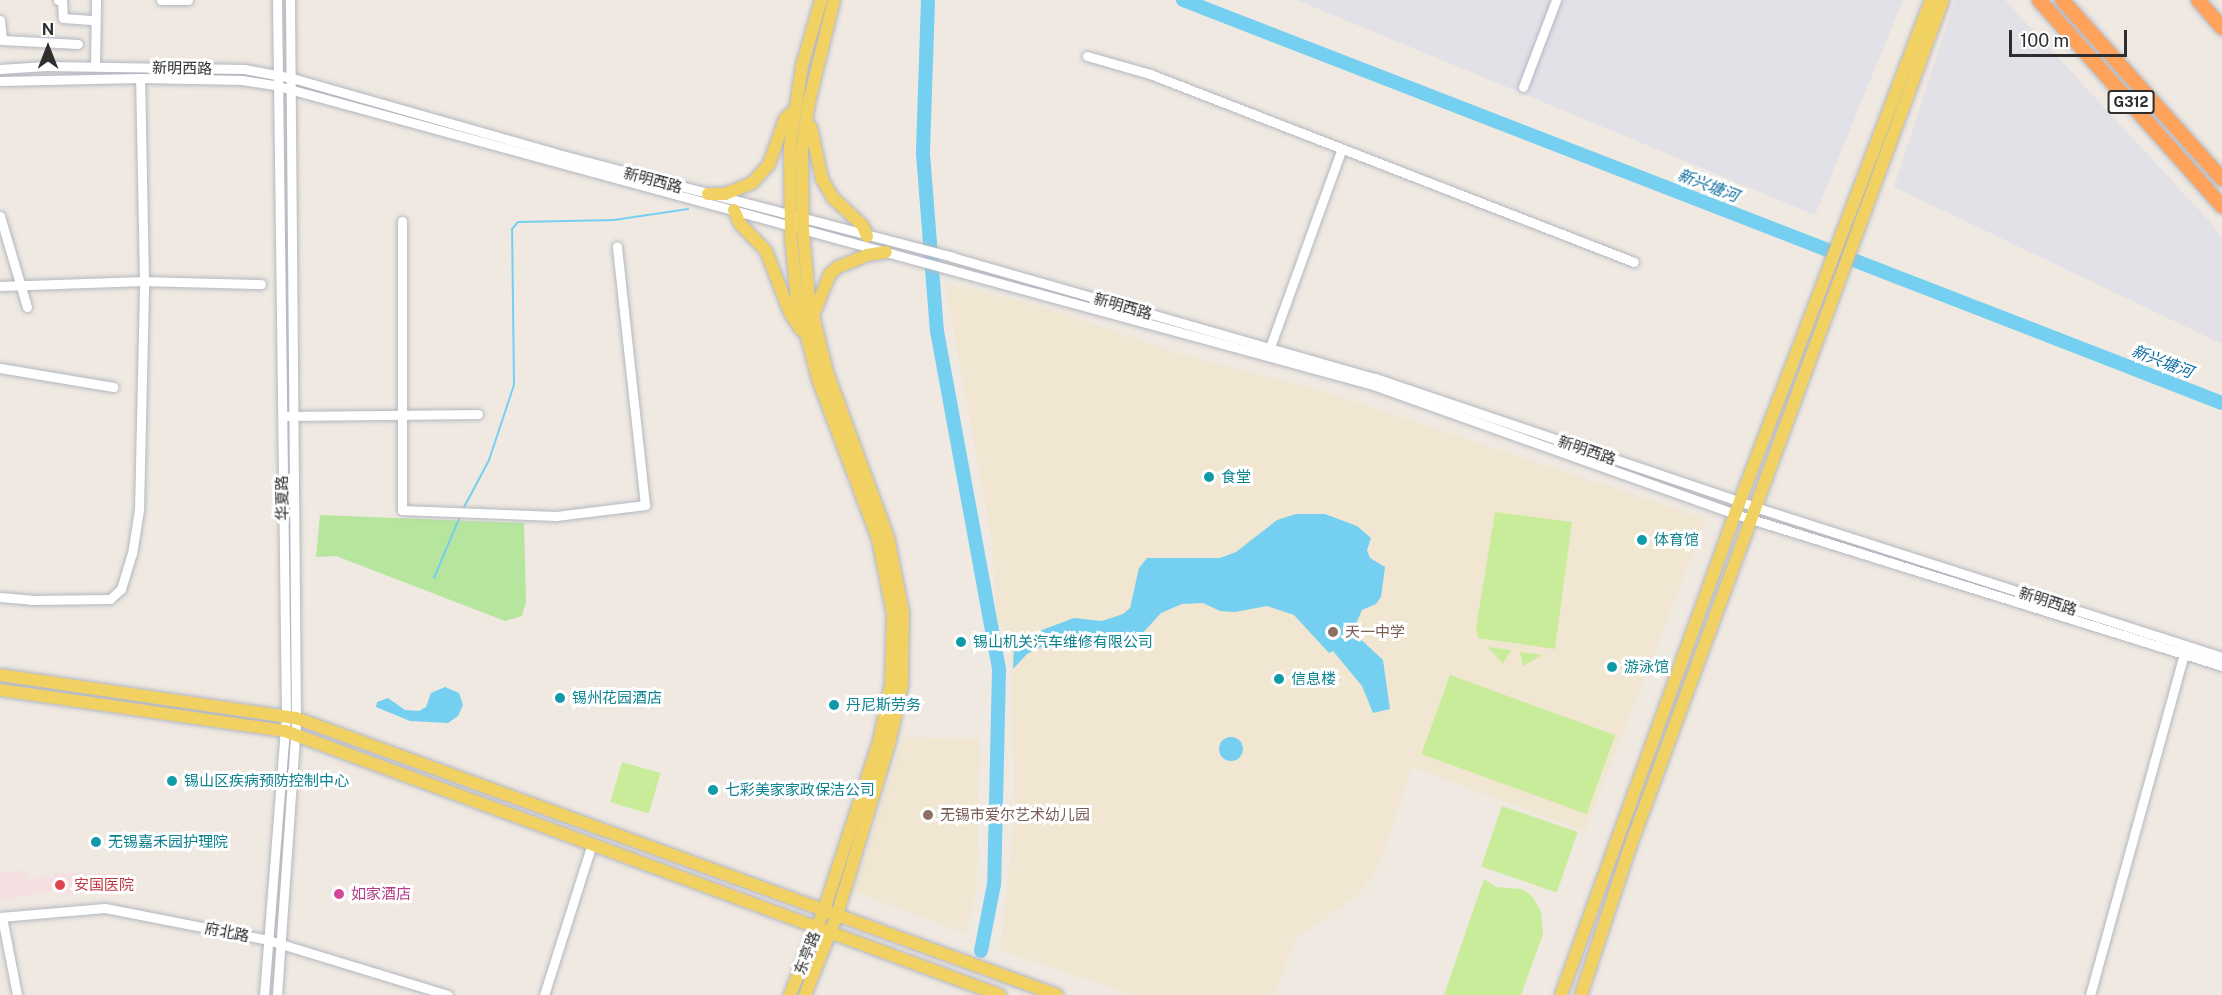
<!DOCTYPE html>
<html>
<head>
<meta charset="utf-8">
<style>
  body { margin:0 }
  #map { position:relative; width:2222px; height:995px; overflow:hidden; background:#efe9e1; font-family:"Public Sans","Noto Sans SC",sans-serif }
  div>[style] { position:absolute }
  .industrial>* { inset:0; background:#e3e1e8 }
  .education>* { inset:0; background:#f0e6d1 }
  .medical>* { inset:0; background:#f5dfe0 }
  .green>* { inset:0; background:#b6e59e }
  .pitch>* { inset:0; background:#c9ec9a; transform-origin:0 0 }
  .water>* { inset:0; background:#75cff0 }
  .round { border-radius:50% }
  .stream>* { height:2px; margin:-1px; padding:0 1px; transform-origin:1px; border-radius:1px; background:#75cff0 }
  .river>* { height:14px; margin:-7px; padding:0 7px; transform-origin:7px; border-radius:7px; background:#75cff0 }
  .roads { filter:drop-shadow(0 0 2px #b4b7c1) drop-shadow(0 0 2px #b4b7c1) }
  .minor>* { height:9px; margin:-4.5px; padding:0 4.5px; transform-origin:4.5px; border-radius:4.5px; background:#fff }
  .major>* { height:12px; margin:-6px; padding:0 6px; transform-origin:6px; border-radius:6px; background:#f2d163 }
  .highway>* { height:14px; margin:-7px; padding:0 7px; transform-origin:7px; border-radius:7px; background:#ffa35c }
  .dots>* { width:16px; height:16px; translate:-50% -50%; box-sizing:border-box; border:3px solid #fff; border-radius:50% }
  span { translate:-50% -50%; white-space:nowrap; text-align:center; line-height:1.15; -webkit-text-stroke:6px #fff; paint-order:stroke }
  .shield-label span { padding:2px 4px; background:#fff; border:2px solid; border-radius:4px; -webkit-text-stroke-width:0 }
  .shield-label { font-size:14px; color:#2e2e2e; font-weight:700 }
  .street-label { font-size:15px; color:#2e2e2e }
  .culture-label { font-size:15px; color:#0d838f }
  .left { translate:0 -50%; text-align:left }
  .education-label { font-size:15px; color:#785e54 }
  .health-label { font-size:15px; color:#be3a42 }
  .hotel-label { font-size:15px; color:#b23c85 }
  .water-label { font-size:16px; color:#0d6fa3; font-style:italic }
  .north { position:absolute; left:18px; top:18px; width:60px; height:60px; -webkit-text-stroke:4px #fff; paint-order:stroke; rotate:0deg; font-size:16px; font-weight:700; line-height:24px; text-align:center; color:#2e2e2e }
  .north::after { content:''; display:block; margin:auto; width:21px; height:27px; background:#2e2e2e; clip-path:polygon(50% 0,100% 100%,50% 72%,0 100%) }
  .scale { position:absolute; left:2009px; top:30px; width:118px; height:27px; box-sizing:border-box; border:3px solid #2e2e2e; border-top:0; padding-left:8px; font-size:18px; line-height:21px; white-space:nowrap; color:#2e2e2e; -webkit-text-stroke:4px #fff; paint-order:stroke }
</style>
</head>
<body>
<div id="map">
  <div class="industrial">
    <i style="clip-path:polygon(1297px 0,1903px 0,1815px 215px)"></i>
    <i style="clip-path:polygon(1955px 0,2005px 0,2212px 224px,2222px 238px,2222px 344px,1894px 187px)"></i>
  </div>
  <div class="education">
    <i style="clip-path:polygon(945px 283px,1039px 306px,1184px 355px,1333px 394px,1706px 519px,1585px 831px,1412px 767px,1380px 862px,1361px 892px,1295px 939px,1275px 995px,1134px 995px,1000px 950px,1015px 816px,1011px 646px,997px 619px,991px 536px)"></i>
    <i style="clip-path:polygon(903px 737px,979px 739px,977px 892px,964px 933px,854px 891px)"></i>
  </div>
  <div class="medical">
    <i style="clip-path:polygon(26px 870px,28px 879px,54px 877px,54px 873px,121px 874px,120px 893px,56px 893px,54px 890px,0 901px,0 873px)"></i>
  </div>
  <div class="green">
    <i style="clip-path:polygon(320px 515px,524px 523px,526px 602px,522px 616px,505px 621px,336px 556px,316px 557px)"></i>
  </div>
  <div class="pitch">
    <i style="clip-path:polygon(1495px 512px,1572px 522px,1555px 649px,1478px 638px,1476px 628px)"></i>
    <i style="clip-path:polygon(1488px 647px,1511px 650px,1503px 664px)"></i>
    <i style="clip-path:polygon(1520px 652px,1542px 655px,1523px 666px)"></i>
    <i style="left:1450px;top:675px;width:176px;height:84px;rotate:20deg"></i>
    <i style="left:622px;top:762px;width:40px;height:42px;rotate:16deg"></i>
    <i style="left:1502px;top:806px;width:80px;height:64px;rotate:19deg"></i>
    <i style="clip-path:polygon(1484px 879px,1496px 887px,1522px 889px,1533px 897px,1541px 912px,1543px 934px,1521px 995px,1444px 995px)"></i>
  </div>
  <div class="water">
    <i style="clip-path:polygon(1296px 514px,1325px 514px,1357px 526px,1371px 538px,1367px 550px,1370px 558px,1385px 567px,1381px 597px,1376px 604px,1362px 610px,1354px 628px,1355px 634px,1383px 660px,1390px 709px,1373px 713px,1362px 686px,1333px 651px,1329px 653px,1294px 615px,1267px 606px,1235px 612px,1220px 611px,1203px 603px,1182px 604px,1161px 613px,1140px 636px,1120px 643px,1066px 635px,1027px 654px,1013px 669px,1014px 646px,1042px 630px,1074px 618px,1102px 621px,1123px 614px,1130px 608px,1139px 568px,1147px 558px,1220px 558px,1236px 552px,1277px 520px)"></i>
    <i style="clip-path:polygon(445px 687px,459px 693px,463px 705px,458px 716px,448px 723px,410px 721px,376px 707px,377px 702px,388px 698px,405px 710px,419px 711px,426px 707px,431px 693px)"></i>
    <i class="round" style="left:1219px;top:737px;width:24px;height:24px"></i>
  </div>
  <div class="stream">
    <i style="left:463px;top:509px;width:55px;rotate:-62deg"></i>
    <i style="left:489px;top:460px;width:79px;rotate:-71.6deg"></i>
    <i style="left:514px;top:385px;width:156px;rotate:-90.7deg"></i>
    <i style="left:512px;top:229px;width:9px;rotate:-49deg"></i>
    <i style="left:518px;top:222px;width:96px;rotate:-1.2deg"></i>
    <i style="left:614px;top:220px;width:75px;rotate:-8.5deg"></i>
    <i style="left:434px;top:578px;width:69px;rotate:-67.1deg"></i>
  </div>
  <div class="river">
    <i style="left:928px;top:0;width:154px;rotate:91.9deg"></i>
    <i style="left:923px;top:154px;width:178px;rotate:85.5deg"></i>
    <i style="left:937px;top:331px;width:345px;rotate:79.6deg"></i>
    <i style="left:999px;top:670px;width:214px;rotate:91.3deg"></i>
    <i style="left:994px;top:884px;width:68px;rotate:101deg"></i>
    <i style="left:1183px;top:0;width:1114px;rotate:21.2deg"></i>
  </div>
  <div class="roads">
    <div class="minor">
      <i style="left:58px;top:0;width:4px"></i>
      <i style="left:62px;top:0;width:18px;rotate:87deg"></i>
      <i style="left:63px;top:18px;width:32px;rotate:4deg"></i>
      <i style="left:161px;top:0;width:27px"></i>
      <i style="left:0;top:20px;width:20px;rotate:84deg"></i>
      <i style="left:2px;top:40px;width:76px;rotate:3deg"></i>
      <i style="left:1087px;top:56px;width:66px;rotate:15.9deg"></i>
      <i style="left:1150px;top:74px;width:519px;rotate:21.23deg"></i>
      <i style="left:95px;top:66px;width:66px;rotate:-89.1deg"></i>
      <i style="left:0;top:69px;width:46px;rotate:-3.7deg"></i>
      <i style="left:46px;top:66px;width:198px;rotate:0.9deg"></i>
      <i style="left:244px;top:69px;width:49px;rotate:10.6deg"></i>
      <i style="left:292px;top:78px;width:292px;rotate:15.9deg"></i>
      <i style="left:573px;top:158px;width:392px;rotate:14.6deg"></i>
      <i style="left:952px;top:257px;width:440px;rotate:16deg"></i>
      <i style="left:1375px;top:378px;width:404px;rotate:18.7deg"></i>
      <i style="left:1758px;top:508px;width:487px;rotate:17.8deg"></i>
      <i style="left:0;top:81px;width:140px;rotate:-1.2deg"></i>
      <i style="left:140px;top:78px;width:102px;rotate:1.1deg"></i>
      <i style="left:242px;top:80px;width:36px;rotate:9deg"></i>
      <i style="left:278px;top:86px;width:1135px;rotate:15.27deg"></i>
      <i style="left:1373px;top:385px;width:384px;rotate:19.6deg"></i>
      <i style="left:1735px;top:514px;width:510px;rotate:17.33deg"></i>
      <i style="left:1523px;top:87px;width:93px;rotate:-69.2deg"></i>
      <i style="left:0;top:216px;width:95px;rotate:73.5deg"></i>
      <i style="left:402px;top:221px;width:289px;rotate:90deg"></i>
      <i style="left:402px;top:510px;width:154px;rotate:2.2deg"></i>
      <i style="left:556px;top:516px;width:90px;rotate:-7deg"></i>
      <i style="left:645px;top:505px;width:260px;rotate:-96.2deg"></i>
      <i style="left:0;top:286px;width:144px;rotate:-2deg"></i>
      <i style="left:144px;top:281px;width:117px;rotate:1.5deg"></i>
      <i style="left:1270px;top:347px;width:208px;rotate:-70.1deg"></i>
      <i style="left:0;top:368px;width:115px;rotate:9.5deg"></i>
      <i style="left:288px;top:416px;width:190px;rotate:-0.6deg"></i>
      <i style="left:0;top:597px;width:32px;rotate:5deg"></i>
      <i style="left:32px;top:600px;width:78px;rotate:-0.7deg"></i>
      <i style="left:110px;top:599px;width:15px;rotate:-42deg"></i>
      <i style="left:121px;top:589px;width:37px;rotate:-73deg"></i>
      <i style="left:132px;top:554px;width:45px;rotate:-81deg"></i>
      <i style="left:139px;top:510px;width:229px;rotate:-88.7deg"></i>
      <i style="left:144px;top:281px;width:203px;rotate:-91.1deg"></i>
      <i style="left:0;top:917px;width:105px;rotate:-4.9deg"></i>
      <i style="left:105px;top:908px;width:166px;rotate:11.1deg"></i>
      <i style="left:268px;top:940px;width:188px;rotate:17deg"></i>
      <i style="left:2px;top:917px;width:79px;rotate:79.1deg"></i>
      <i style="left:264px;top:995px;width:281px;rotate:-85.5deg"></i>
      <i style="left:286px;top:715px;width:715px;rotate:-90.72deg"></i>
      <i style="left:277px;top:995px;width:274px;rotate:-86deg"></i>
      <i style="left:296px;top:722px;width:722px;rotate:-90.48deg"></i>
      <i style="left:544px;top:995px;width:155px;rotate:-72.4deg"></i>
      <i style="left:2090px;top:995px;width:361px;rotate:-74.6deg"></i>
    </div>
    <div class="major">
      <i style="left:811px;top:127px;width:53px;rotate:78.1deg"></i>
      <i style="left:822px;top:179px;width:22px;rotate:60deg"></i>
      <i style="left:833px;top:198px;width:41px;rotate:43deg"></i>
      <i style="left:863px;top:226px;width:11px;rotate:68deg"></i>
      <i style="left:708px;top:194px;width:17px"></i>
      <i style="left:725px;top:194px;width:29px;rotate:-22deg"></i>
      <i style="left:752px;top:183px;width:25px;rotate:-48deg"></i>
      <i style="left:769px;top:164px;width:48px;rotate:-70.4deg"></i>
      <i style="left:785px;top:119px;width:10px;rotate:-45deg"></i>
      <i style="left:734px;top:210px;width:15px;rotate:67deg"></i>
      <i style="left:740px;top:224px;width:37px;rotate:46deg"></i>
      <i style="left:766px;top:251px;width:66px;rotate:68.8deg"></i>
      <i style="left:790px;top:313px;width:20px;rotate:57deg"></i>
      <i style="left:812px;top:318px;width:48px;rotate:-67.8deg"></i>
      <i style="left:830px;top:274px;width:11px;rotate:-41deg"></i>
      <i style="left:838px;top:267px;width:31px;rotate:-22deg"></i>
      <i style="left:867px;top:255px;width:19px;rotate:-9deg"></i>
      <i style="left:0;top:675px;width:299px;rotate:8.3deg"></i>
      <i style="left:296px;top:718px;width:810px;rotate:20deg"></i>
      <i style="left:0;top:690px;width:288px;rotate:8.2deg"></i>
      <i style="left:285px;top:731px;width:762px;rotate:20.27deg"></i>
      <i style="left:790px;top:995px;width:92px;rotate:-68.2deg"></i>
      <i style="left:824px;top:910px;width:177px;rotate:-71.9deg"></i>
      <i style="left:879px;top:742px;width:59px;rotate:-78.3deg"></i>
      <i style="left:891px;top:684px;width:70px;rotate:-88.4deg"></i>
      <i style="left:893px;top:614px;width:76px;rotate:-101.3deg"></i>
      <i style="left:878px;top:539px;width:171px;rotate:-110.6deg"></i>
      <i style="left:818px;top:379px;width:83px;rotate:-104.7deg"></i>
      <i style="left:797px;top:299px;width:60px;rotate:-95.7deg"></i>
      <i style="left:791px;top:239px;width:92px;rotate:-90.6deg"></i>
      <i style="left:790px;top:147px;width:82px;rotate:-81.6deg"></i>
      <i style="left:802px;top:66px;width:69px;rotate:-73.9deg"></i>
      <i style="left:805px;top:995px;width:86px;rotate:-68.2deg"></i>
      <i style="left:837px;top:915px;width:179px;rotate:-73.1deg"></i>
      <i style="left:889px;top:744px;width:60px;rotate:-77.6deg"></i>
      <i style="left:902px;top:685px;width:72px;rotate:-89.2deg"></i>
      <i style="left:903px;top:613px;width:77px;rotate:-101.2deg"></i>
      <i style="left:888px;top:537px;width:176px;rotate:-110.3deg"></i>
      <i style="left:827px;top:372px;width:75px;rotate:-103.9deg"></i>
      <i style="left:809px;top:299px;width:69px;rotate:-95deg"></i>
      <i style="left:803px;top:230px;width:79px;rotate:-90.7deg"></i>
      <i style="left:802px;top:151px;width:49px;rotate:-81.9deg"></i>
      <i style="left:809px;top:102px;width:105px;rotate:-76.2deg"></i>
      <i style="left:1561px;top:995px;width:512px;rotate:-70.11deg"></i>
      <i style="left:1735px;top:514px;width:550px;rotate:-69.13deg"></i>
      <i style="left:1581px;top:995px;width:156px;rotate:-71.7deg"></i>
      <i style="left:1630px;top:847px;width:903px;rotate:-69.72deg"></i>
    </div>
    <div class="highway">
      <i style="left:2039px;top:0;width:276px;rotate:48.4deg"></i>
      <i style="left:2062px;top:0;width:240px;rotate:48.2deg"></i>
      <i style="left:2198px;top:0;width:37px;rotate:49deg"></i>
    </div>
  </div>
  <div class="dots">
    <i style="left:1209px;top:477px;background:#0f9aa8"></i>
    <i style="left:1642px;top:540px;background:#0f9aa8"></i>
    <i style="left:1333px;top:632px;background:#8d6e63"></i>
    <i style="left:961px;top:642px;background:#0f9aa8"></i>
    <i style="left:1612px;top:667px;background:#0f9aa8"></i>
    <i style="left:1279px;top:679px;background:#0f9aa8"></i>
    <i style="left:560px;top:698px;background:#0f9aa8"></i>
    <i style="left:834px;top:705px;background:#0f9aa8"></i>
    <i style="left:172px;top:781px;background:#0f9aa8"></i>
    <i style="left:713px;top:790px;background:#0f9aa8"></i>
    <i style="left:928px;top:815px;background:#8d6e63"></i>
    <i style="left:96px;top:842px;background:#0f9aa8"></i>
    <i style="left:60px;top:885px;background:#e0444e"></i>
    <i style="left:339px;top:894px;background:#d1479c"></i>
  </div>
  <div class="shield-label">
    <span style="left:2131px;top:102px">G312</span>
  </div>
  <div class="street-label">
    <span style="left:182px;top:68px;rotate:1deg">新明西路</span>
    <span style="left:653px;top:180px;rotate:15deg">新明西路</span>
    <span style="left:1123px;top:306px;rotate:16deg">新明西路</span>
    <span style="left:1587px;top:450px;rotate:19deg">新明西路</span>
    <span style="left:282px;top:498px;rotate:-91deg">华夏路</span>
    <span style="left:2048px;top:601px;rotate:18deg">新明西路</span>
    <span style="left:227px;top:932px;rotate:11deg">府北路</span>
    <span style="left:807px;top:953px;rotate:-69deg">东亭路</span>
  </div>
  <div class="culture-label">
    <span class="left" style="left:1221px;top:477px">食堂</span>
    <span class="left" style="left:1654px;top:540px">体育馆</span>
    <span class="left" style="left:973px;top:642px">锡山机关汽车维修有限公司</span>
    <span class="left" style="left:1624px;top:667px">游泳馆</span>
    <span class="left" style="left:1291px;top:679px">信息楼</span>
    <span class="left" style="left:572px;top:698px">锡州花园酒店</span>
    <span class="left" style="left:846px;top:705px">丹尼斯劳务</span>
    <span class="left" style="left:184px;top:781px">锡山区疾病预防控制中心</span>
    <span class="left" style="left:725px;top:790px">七彩美家家政保洁公司</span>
    <span class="left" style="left:108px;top:842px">无锡嘉禾园护理院</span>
  </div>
  <div class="education-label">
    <span class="left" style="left:1345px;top:632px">天一中学</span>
    <span class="left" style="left:940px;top:815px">无锡市爱尔艺术幼儿园</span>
  </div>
  <div class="health-label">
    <span class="left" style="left:74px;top:885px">安国医院</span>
  </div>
  <div class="hotel-label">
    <span class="left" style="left:351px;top:894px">如家酒店</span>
  </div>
  <div class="water-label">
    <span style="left:1708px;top:186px;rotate:21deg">新兴塘河</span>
    <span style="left:2162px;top:362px;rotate:21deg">新兴塘河</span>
  </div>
  <div class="north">N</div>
  <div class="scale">100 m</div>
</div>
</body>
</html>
